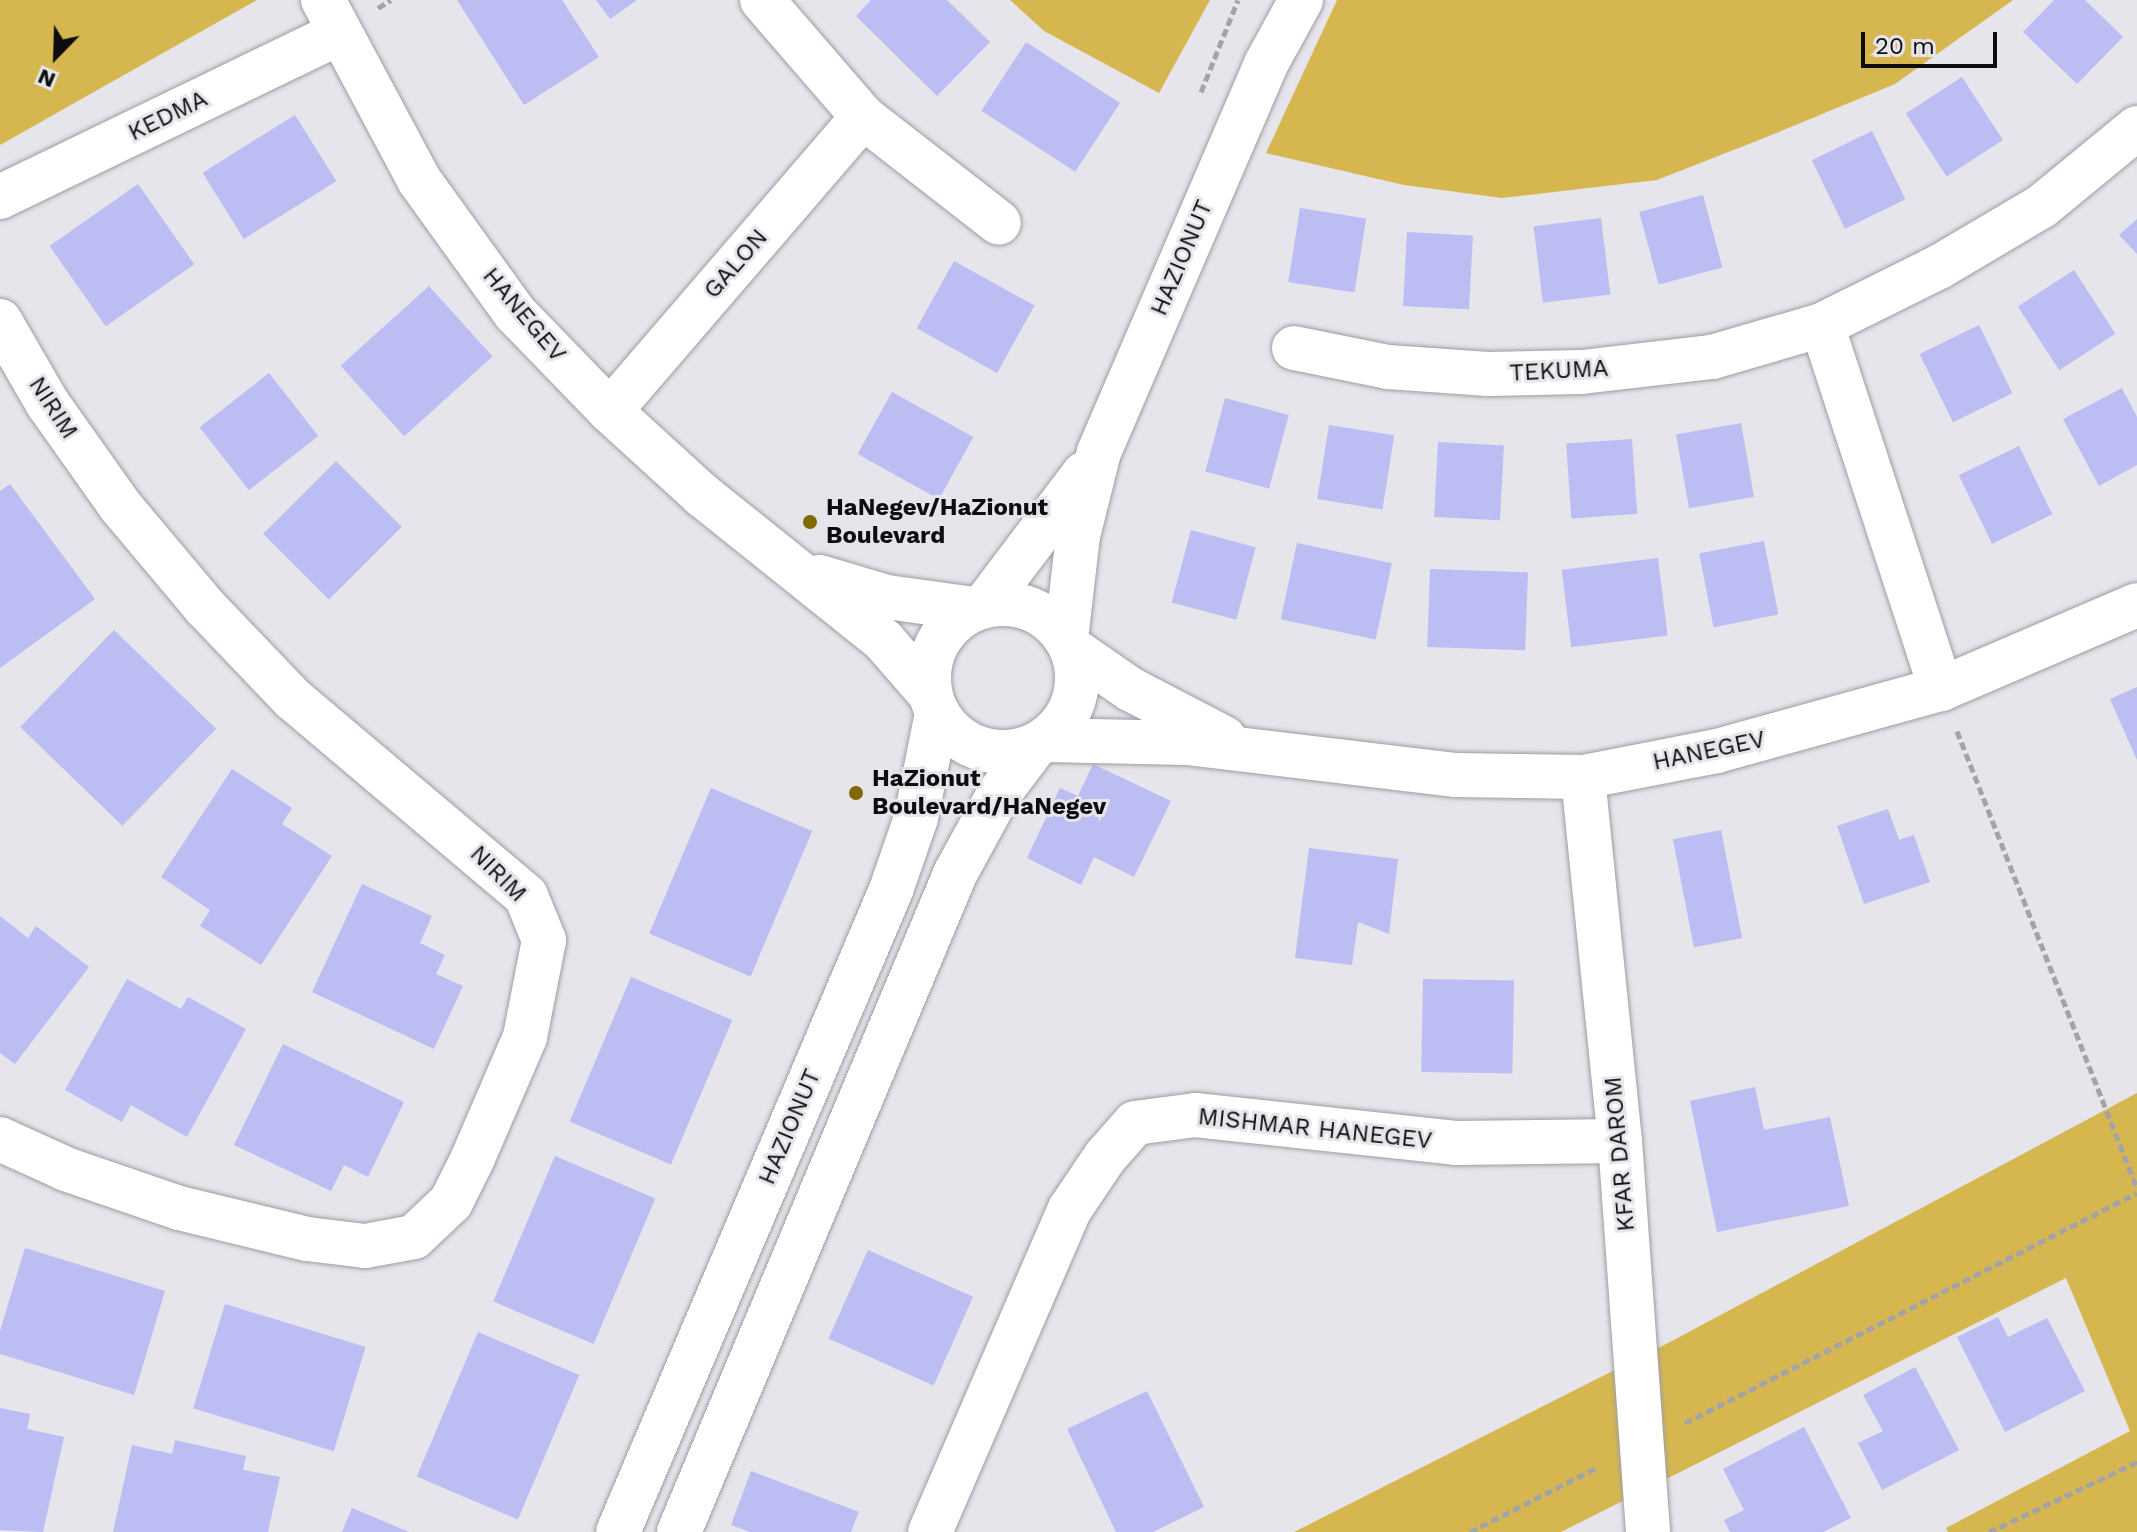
<!DOCTYPE html>
<html>
<head>
<meta charset="utf-8">
<style>
  body { margin:0 }
  #map { position:relative; width:2137px; height:1532px; overflow:hidden; background:#e5e5eb; font-family:"Work Sans",sans-serif }
  div>[style] { position:absolute }
  .green>* { inset:0; background:#d6b74f }
  .building>* { inset:0; background:#bbbdf3; transform-origin:0 0 }
  .path>* { height:5px; margin-top:-2.5px; transform-origin:0; background:repeating-linear-gradient(90deg,#a3a3a8 0 8px,transparent 0 12px) }
  .roads { filter:drop-shadow(0 0 2px #9d9da2) drop-shadow(0 0 2px #9d9da2) }
  .minor>* { height:44px; margin:-22px; padding:0 22px; transform-origin:22px; border-radius:22px; background:#fff }
  .tertiary>* { height:44px; margin:-22px; padding:0 22px; transform-origin:22px; border-radius:22px; background:#fff }
  .tertiary>.ring { margin:-22px; padding:0; box-sizing:content-box; background:none; border:44px solid #fff; border-radius:50% }
  .dots>* { width:22px; height:22px; translate:-50% -50%; box-sizing:border-box; border:4px solid #e5e5eb; border-radius:50% }
  span { translate:-50% -50%; white-space:nowrap; text-align:center; line-height:1.15; -webkit-text-stroke:6px #e5e5eb; paint-order:stroke }
  .street-label { font-size:24px; color:#0d0d0f }
  .poi-label { font-size:24px; color:#0d0d0f; font-weight:700 }
  .left { translate:0 -50%; text-align:left }
  .north { position:absolute; left:16px; top:16px; width:80px; height:80px; -webkit-text-stroke:6px #e5e5eb; paint-order:stroke; rotate:203deg; font-size:22px; font-weight:700; line-height:32px; text-align:center; color:#0d0d0f }
  .north::after { content:''; display:block; margin:auto; width:28px; height:36px; background:#0d0d0f; clip-path:polygon(50% 0,100% 100%,50% 72%,0 100%) }
  .scale { position:absolute; left:1861px; top:32px; width:136px; height:36px; box-sizing:border-box; border:4px solid #0d0d0f; border-top:0; padding-left:10px; font-size:24px; line-height:28px; white-space:nowrap; color:#0d0d0f; -webkit-text-stroke:6px #e5e5eb; paint-order:stroke }
</style>
</head>
<body>
<div id="map">
  <div class="green">
    <i style="clip-path:polygon(0 0,257px 0,0 145px)"></i>
    <i style="clip-path:polygon(1010px 0,1210px 0,1159px 93px,1044px 31px)"></i>
    <i style="clip-path:polygon(1337px 0,2013px 0,1895px 84px,1764px 138px,1657px 180px,1502px 198px,1404px 185px,1266px 153px)"></i>
    <i style="clip-path:polygon(2137px 1093px,2137px 1532px,1948px 1532px,1946px 1528px,2130px 1431px,2066px 1278px,1561px 1532px,1294px 1532px,1670px 1342px)"></i>
  </div>
  <div class="building">
    <i style="clip-path:polygon(457px 0,562px 0,599px 57px,524px 105px)"></i>
    <i style="clip-path:polygon(596px 0,637px 0,610px 19px)"></i>
    <i style="clip-path:polygon(871px 0,947px 0,990px 42px,937px 96px,856px 16px)"></i>
    <i style="clip-path:polygon(2054px 0,2085px 0,2123px 37px,2077px 84px,2023px 32px)"></i>
    <i style="left:1026px;top:42px;width:112px;height:82px;rotate:33deg"></i>
    <i style="left:1962px;top:77px;width:75px;height:67px;rotate:57deg"></i>
    <i style="left:295px;top:115px;width:78px;height:109px;rotate:58deg"></i>
    <i style="left:1872px;top:131px;width:76px;height:67px;rotate:64deg"></i>
    <i style="left:138px;top:184px;width:98px;height:108px;rotate:55deg"></i>
    <i style="left:1703px;top:195px;width:75px;height:66px;rotate:75deg"></i>
    <i style="left:1300px;top:208px;width:67px;height:75px;rotate:9deg"></i>
    <i style="left:1601px;top:218px;width:77px;height:68px;rotate:83deg"></i>
    <i style="clip-path:polygon(2137px 219px,2137px 254px,2119px 235px)"></i>
    <i style="left:1407px;top:232px;width:66px;height:74px;rotate:3deg"></i>
    <i style="left:954px;top:261px;width:92px;height:77px;rotate:29deg"></i>
    <i style="left:2074px;top:270px;width:76px;height:67px;rotate:57deg"></i>
    <i style="left:429px;top:286px;width:95px;height:119px;rotate:48deg"></i>
    <i style="left:1979px;top:325px;width:76px;height:66px;rotate:64deg"></i>
    <i style="left:269px;top:373px;width:80px;height:88px;rotate:52deg"></i>
    <i style="clip-path:polygon(2122px 388px,2137px 417px,2137px 465px,2099px 486px,2063px 419px)"></i>
    <i style="left:892px;top:392px;width:93px;height:71px;rotate:29deg"></i>
    <i style="left:1225px;top:398px;width:66px;height:76px;rotate:15deg"></i>
    <i style="left:1741px;top:423px;width:75px;height:66px;rotate:80deg"></i>
    <i style="left:1329px;top:425px;width:66px;height:75px;rotate:9deg"></i>
    <i style="left:1632px;top:439px;width:75px;height:66px;rotate:86deg"></i>
    <i style="left:1438px;top:442px;width:66px;height:75px;rotate:3deg"></i>
    <i style="left:2019px;top:446px;width:76px;height:67px;rotate:64deg"></i>
    <i style="left:336px;top:461px;width:93px;height:103px;rotate:45deg"></i>
    <i style="clip-path:polygon(10px 484px,95px 599px,0 668px,0 491px)"></i>
    <i style="left:1191px;top:530px;width:67px;height:75px;rotate:15deg"></i>
    <i style="left:1764px;top:541px;width:75px;height:66px;rotate:79deg"></i>
    <i style="left:1297px;top:543px;width:97px;height:78px;rotate:12deg"></i>
    <i style="left:1658px;top:558px;width:78px;height:97px;rotate:83deg"></i>
    <i style="left:1430px;top:569px;width:98px;height:78px;rotate:2deg"></i>
    <i style="left:114px;top:630px;width:142px;height:135px;rotate:44deg"></i>
    <i style="clip-path:polygon(2137px 687px,2137px 760px,2110px 699px)"></i>
    <i style="clip-path:polygon(1093px 764px,1171px 801px,1134px 877px,1094px 857px,1081px 885px,1027px 858px,1060px 788px,1078px 796px)"></i>
    <i style="clip-path:polygon(232px 769px,292px 808px,282px 824px,332px 856px,261px 965px,200px 926px,210px 910px,161px 877px)"></i>
    <i style="left:711px;top:788px;width:110px;height:158px;rotate:23deg"></i>
    <i style="clip-path:polygon(1888px 809px,1899px 840px,1914px 835px,1930px 882px,1864px 904px,1837px 826px)"></i>
    <i style="left:1721px;top:830px;width:110px;height:49px;rotate:79deg"></i>
    <i style="clip-path:polygon(1309px 848px,1398px 859px,1389px 934px,1358px 922px,1352px 965px,1295px 958px)"></i>
    <i style="clip-path:polygon(362px 884px,432px 916px,420px 943px,445px 955px,436px 974px,463px 986px,434px 1049px,312px 992px)"></i>
    <i style="clip-path:polygon(0 916px,28px 938px,36px 926px,89px 967px,15px 1064px,0 1053px)"></i>
    <i style="left:631px;top:977px;width:110px;height:157px;rotate:23deg"></i>
    <i style="clip-path:polygon(127px 979px,181px 1009px,188px 997px,246px 1029px,187px 1137px,131px 1105px,122px 1122px,65px 1090px)"></i>
    <i style="left:1423px;top:979px;width:91px;height:93px;rotate:1deg"></i>
    <i style="clip-path:polygon(283px 1044px,404px 1102px,368px 1177px,344px 1165px,331px 1191px,234px 1145px)"></i>
    <i style="clip-path:polygon(1755px 1087px,1764px 1130px,1830px 1117px,1849px 1206px,1717px 1232px,1690px 1101px)"></i>
    <i style="left:555px;top:1156px;width:109px;height:158px;rotate:23deg"></i>
    <i style="clip-path:polygon(25px 1248px,165px 1291px,134px 1395px,0 1354px,0 1331px)"></i>
    <i style="left:868px;top:1250px;width:115px;height:97px;rotate:24deg"></i>
    <i style="left:225px;top:1304px;width:147px;height:109px;rotate:17deg"></i>
    <i style="clip-path:polygon(1998px 1317px,2008px 1337px,2047px 1318px,2085px 1391px,2005px 1432px,1957px 1337px)"></i>
    <i style="left:478px;top:1332px;width:110px;height:157px;rotate:23deg"></i>
    <i style="clip-path:polygon(1915px 1367px,1959px 1450px,1882px 1490px,1858px 1443px,1883px 1431px,1863px 1395px)"></i>
    <i style="clip-path:polygon(1147px 1391px,1204px 1507px,1153px 1532px,1116px 1532px,1067px 1429px)"></i>
    <i style="clip-path:polygon(0 1408px,30px 1414px,27px 1429px,64px 1437px,43px 1532px,0 1530px)"></i>
    <i style="clip-path:polygon(1804px 1427px,1851px 1518px,1823px 1532px,1730px 1532px,1724px 1520px,1744px 1510px,1723px 1469px)"></i>
    <i style="clip-path:polygon(175px 1440px,246px 1456px,243px 1470px,280px 1477px,268px 1532px,113px 1532px,132px 1445px,172px 1454px)"></i>
    <i style="clip-path:polygon(751px 1471px,859px 1512px,851px 1532px,750px 1532px,731px 1525px)"></i>
    <i style="clip-path:polygon(352px 1508px,409px 1532px,342px 1532px)"></i>
  </div>
  <div class="path">
    <i style="left:378px;top:8px;width:15px;rotate:-32deg"></i>
    <i style="left:1201px;top:92px;width:99px;rotate:-68.1deg"></i>
    <i style="left:1957px;top:731px;width:490px;rotate:68.5deg"></i>
    <i style="left:1685px;top:1423px;width:507px;rotate:-26.97deg"></i>
    <i style="left:1470px;top:1532px;width:144px;rotate:-26.9deg"></i>
    <i style="left:1989px;top:1532px;width:164px;rotate:-25.3deg"></i>
  </div>
  <div class="roads">
    <div class="minor">
      <i style="left:323px;top:0;width:204px;rotate:61.9deg"></i>
      <i style="left:419px;top:180px;width:164px;rotate:54.2deg"></i>
      <i style="left:515px;top:313px;width:136px;rotate:45.9deg"></i>
      <i style="left:610px;top:411px;width:125px;rotate:42.4deg"></i>
      <i style="left:702px;top:495px;width:233px;rotate:38.7deg"></i>
      <i style="left:884px;top:641px;width:70px;rotate:49deg"></i>
      <i style="left:762px;top:0;width:155px;rotate:49.2deg"></i>
      <i style="left:863px;top:117px;width:172px;rotate:37.9deg"></i>
      <i style="left:0;top:197px;width:374px;rotate:-25.8deg"></i>
      <i style="left:0;top:321px;width:96px;rotate:60deg"></i>
      <i style="left:48px;top:404px;width:126px;rotate:54.7deg"></i>
      <i style="left:121px;top:507px;width:131px;rotate:50deg"></i>
      <i style="left:205px;top:607px;width:127px;rotate:46.3deg"></i>
      <i style="left:293px;top:699px;width:305px;rotate:40.2deg"></i>
      <i style="left:526px;top:896px;width:48px;rotate:67.8deg"></i>
      <i style="left:544px;top:940px;width:99px;rotate:101.1deg"></i>
      <i style="left:525px;top:1037px;width:134px;rotate:113.3deg"></i>
      <i style="left:472px;top:1160px;width:47px;rotate:116.6deg"></i>
      <i style="left:451px;top:1202px;width:51px;rotate:136.6deg"></i>
      <i style="left:414px;top:1237px;width:50px;rotate:169.6deg"></i>
      <i style="left:365px;top:1246px;width:58px;rotate:-173.1deg"></i>
      <i style="left:307px;top:1239px;width:132px;rotate:-166.4deg"></i>
      <i style="left:179px;top:1208px;width:120px;rotate:-161deg"></i>
      <i style="left:66px;top:1169px;width:72px;rotate:-155.6deg"></i>
      <i style="left:1822px;top:325px;width:383px;rotate:71.9deg"></i>
      <i style="left:1294px;top:348px;width:96px;rotate:11.4deg"></i>
      <i style="left:1388px;top:367px;width:100px;rotate:4deg"></i>
      <i style="left:1488px;top:374px;width:94px;rotate:-1.2deg"></i>
      <i style="left:1582px;top:372px;width:131px;rotate:-6.6deg"></i>
      <i style="left:1712px;top:357px;width:115px;rotate:-16.2deg"></i>
      <i style="left:1822px;top:325px;width:131px;rotate:-26.4deg"></i>
      <i style="left:1939px;top:267px;width:120px;rotate:-30.6deg"></i>
      <i style="left:2042px;top:206px;width:123px;rotate:-39.4deg"></i>
      <i style="left:610px;top:411px;width:388px;rotate:-49.3deg"></i>
      <i style="left:820px;top:577px;width:70px;rotate:16.6deg"></i>
      <i style="left:887px;top:597px;width:88px;rotate:7.9deg"></i>
      <i style="left:1071px;top:648px;width:72px;rotate:34.8deg"></i>
      <i style="left:1130px;top:689px;width:106px;rotate:27.5deg"></i>
      <i style="left:1045px;top:740px;width:142px;rotate:1.2deg"></i>
      <i style="left:1187px;top:743px;width:271px;rotate:6.8deg"></i>
      <i style="left:1456px;top:775px;width:127px;rotate:0.9deg"></i>
      <i style="left:1583px;top:777px;width:136px;rotate:-11deg"></i>
      <i style="left:1717px;top:751px;width:232px;rotate:-15.5deg"></i>
      <i style="left:1941px;top:689px;width:213px;rotate:-23.2deg"></i>
      <i style="left:1583px;top:777px;width:366px;rotate:84.2deg"></i>
      <i style="left:1620px;top:1141px;width:392px;rotate:85.9deg"></i>
      <i style="left:930px;top:1532px;width:352px;rotate:-66.6deg"></i>
      <i style="left:1070px;top:1209px;width:63px;rotate:-56.1deg"></i>
      <i style="left:1105px;top:1157px;width:45px;rotate:-48.6deg"></i>
      <i style="left:1135px;top:1123px;width:61px;rotate:-7.6deg"></i>
      <i style="left:1195px;top:1115px;width:262px;rotate:6.1deg"></i>
      <i style="left:1456px;top:1143px;width:164px;rotate:-0.7deg"></i>
    </div>
    <div class="tertiary">
      <i class="ring" style="left:929px;top:604px;width:104px;height:104px"></i>
      <i style="left:984px;top:606px;width:166px;rotate:-52.9deg"></i>
      <i style="left:1066px;top:639px;width:104px;rotate:-83.4deg"></i>
      <i style="left:1078px;top:536px;width:87px;rotate:-76deg"></i>
      <i style="left:1099px;top:452px;width:422px;rotate:-66.7deg"></i>
      <i style="left:1266px;top:64px;width:73px;rotate:-61.3deg"></i>
      <i style="left:618px;top:1532px;width:698px;rotate:-66.96deg"></i>
      <i style="left:891px;top:890px;width:76px;rotate:-70.9deg"></i>
      <i style="left:916px;top:818px;width:107px;rotate:-78.7deg"></i>
      <i style="left:679px;top:1532px;width:714px;rotate:-67.24deg"></i>
      <i style="left:955px;top:874px;width:90px;rotate:-61.4deg"></i>
      <i style="left:998px;top:795px;width:63px;rotate:-52.8deg"></i>
    </div>
  </div>
  <div class="dots">
    <i style="left:810px;top:522px;background:#816901"></i>
    <i style="left:856px;top:793px;background:#816901"></i>
  </div>
  <div class="street-label">
    <span style="left:168px;top:116px;rotate:-26deg">KEDMA</span>
    <span style="left:1182px;top:258px;rotate:-67deg">HAZIONUT</span>
    <span style="left:736px;top:264px;rotate:-49deg">GALON</span>
    <span style="left:524px;top:315px;rotate:50deg">HANEGEV</span>
    <span style="left:1559px;top:371px;rotate:-3deg">TEKUMA</span>
    <span style="left:53px;top:408px;rotate:57deg">NIRIM</span>
    <span style="left:1709px;top:751px;rotate:-12deg">HANEGEV</span>
    <span style="left:498px;top:874px;rotate:45deg">NIRIM</span>
    <span style="left:790px;top:1127px;rotate:-67deg">HAZIONUT</span>
    <span style="left:1315px;top:1129px;rotate:6deg">MISHMAR HANEGEV</span>
    <span style="left:1620px;top:1154px;rotate:-95deg">KFAR DAROM</span>
  </div>
  <div class="poi-label">
    <span class="left" style="left:826px;top:522px">HaNegev/HaZionut<br>Boulevard</span>
    <span class="left" style="left:872px;top:793px">HaZionut<br>Boulevard/HaNegev</span>
  </div>
  <div class="north">N</div>
  <div class="scale">20 m</div>
</div>
</body>
</html>
